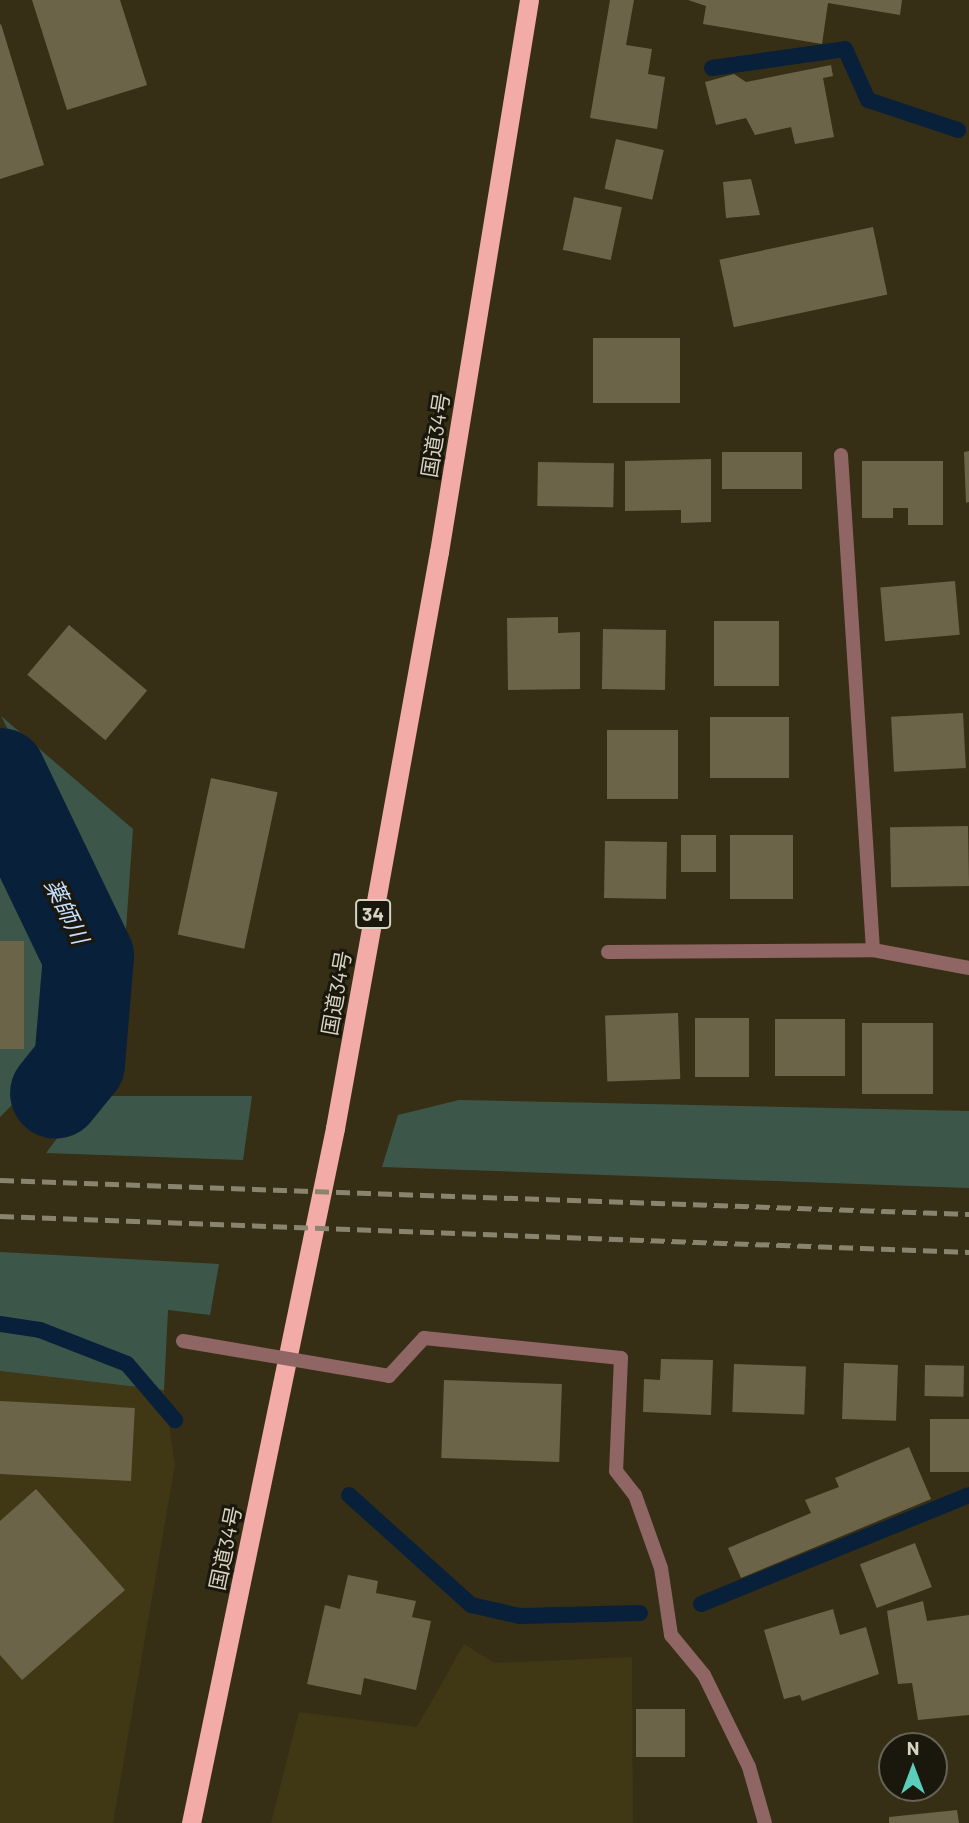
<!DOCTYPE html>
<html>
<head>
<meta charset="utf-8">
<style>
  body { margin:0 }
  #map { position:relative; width:969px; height:1823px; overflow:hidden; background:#362f15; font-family:Barlow,"Noto Sans JP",sans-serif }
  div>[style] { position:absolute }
  .built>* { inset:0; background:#403715 }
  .green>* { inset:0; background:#3c574a }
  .stream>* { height:16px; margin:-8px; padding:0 8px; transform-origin:8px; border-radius:8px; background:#09203a }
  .river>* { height:91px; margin:-45.5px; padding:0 45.5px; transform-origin:45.5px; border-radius:45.5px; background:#09203a }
  .building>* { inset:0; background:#6b6448; transform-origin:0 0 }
  .minor>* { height:14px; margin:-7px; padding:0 7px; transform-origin:7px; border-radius:7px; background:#8f6663 }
  .trunk>* { height:19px; margin:-9.5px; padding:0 9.5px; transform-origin:9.5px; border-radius:9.5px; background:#f3aba7 }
  .rail>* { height:5px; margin-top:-2.5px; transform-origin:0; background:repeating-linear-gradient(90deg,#8a846f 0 14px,transparent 0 21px) }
  .minor-bridge>* { height:14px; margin:-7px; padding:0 7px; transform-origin:7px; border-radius:7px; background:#8f6663 }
  span { translate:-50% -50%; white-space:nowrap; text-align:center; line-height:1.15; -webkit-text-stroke:6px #1a180c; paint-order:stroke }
  .shield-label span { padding:2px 5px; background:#1a180c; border:2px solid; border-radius:5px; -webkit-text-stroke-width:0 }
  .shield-label { font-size:19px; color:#d7d3c3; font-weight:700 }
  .street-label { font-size:21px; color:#d7d3c3 }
  .water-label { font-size:23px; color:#c3defe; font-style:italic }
  .north { position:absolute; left:878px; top:1732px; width:70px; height:70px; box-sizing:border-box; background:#1a180c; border:2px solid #666355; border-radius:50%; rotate:0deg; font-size:19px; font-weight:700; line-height:28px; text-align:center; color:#d7d3c3 }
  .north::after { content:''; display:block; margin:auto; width:24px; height:32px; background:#5bcebb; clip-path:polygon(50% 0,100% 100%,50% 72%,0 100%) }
</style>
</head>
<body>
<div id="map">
  <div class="built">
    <i style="clip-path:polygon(0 1371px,164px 1390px,175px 1465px,113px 1823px,0 1823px)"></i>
    <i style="clip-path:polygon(464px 1644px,494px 1663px,632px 1657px,633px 1823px,271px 1823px,299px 1712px,417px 1727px)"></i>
  </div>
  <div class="green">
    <i style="clip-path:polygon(1px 716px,133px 829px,124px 958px)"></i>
    <i style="clip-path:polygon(0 831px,64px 957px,64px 1019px,30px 1087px,0 1117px)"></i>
    <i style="clip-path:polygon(89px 1096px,252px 1096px,243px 1160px,46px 1153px)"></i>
    <i style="clip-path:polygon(459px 1100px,969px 1111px,969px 1188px,382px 1167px,398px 1115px)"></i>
    <i style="clip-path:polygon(0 1252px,219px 1264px,210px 1315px,168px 1310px,164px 1390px,0 1371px)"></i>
  </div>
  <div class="stream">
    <i style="left:712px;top:68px;width:134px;rotate:-8.1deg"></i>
    <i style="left:845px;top:49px;width:56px;rotate:65.7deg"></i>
    <i style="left:868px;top:100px;width:95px;rotate:18.4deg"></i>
    <i style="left:0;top:1324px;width:40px;rotate:8.5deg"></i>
    <i style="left:40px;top:1330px;width:93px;rotate:21.3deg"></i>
    <i style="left:127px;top:1364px;width:74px;rotate:49.4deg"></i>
    <i style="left:349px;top:1495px;width:164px;rotate:42deg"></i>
    <i style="left:471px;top:1605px;width:50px;rotate:12.7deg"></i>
    <i style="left:520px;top:1616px;width:120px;rotate:-1.4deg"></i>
    <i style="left:701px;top:1604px;width:289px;rotate:-22.1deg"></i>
  </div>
  <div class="river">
    <i style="left:0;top:773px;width:203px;rotate:64.3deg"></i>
    <i style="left:88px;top:956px;width:107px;rotate:94.8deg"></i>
    <i style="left:79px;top:1063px;width:38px;rotate:129deg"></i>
  </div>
  <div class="building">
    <i style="clip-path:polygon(32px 0,120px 0,147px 85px,67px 110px)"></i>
    <i style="clip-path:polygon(610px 0,634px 0,626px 45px,652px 49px,648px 74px,665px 77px,657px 129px,590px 118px)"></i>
    <i style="clip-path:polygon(688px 0,902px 0,900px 15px,828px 3px,822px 44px,703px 24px,706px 6px)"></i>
    <i style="clip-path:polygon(1px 24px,44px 165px,0 179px,0 25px)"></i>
    <i style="clip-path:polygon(831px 65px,833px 76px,823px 78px,834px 137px,795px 144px,791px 127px,755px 135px,746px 118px,716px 125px,705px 82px,734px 74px,746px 82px)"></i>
    <i style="left:616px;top:139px;width:49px;height:51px;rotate:13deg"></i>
    <i style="clip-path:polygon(751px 179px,760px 215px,726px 218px,723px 182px)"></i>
    <i style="left:574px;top:197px;width:49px;height:54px;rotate:12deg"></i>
    <i style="left:873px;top:227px;width:69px;height:157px;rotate:78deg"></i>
    <i style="left:593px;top:338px;width:87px;height:65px"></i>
    <i style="clip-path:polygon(969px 451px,969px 502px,966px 503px,964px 452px)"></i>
    <i style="left:802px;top:452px;width:37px;height:80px;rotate:90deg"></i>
    <i style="clip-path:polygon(711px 459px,711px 522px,681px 523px,681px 510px,625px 511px,625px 461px)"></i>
    <i style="clip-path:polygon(862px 461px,943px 461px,943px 525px,908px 525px,908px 508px,893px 508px,893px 518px,862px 518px)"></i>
    <i style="left:538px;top:462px;width:76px;height:44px;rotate:1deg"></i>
    <i style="left:955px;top:581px;width:54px;height:75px;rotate:85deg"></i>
    <i style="clip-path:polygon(558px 617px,558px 633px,580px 632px,580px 689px,508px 690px,507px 618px)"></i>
    <i style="left:714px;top:621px;width:65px;height:65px"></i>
    <i style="left:69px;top:625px;width:102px;height:65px;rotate:40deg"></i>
    <i style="left:603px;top:629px;width:63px;height:60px;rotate:1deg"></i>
    <i style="left:963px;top:713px;width:55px;height:72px;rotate:87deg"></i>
    <i style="left:710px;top:717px;width:79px;height:61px"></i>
    <i style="left:678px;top:730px;width:69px;height:71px;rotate:90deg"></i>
    <i style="left:211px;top:778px;width:68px;height:160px;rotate:12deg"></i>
    <i style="left:968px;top:826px;width:60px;height:78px;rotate:89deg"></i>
    <i style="left:681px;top:835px;width:35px;height:37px"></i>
    <i style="left:730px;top:835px;width:63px;height:64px"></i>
    <i style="left:605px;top:841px;width:62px;height:57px;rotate:1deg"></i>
    <i style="left:0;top:941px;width:24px;height:108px"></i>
    <i style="left:678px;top:1013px;width:66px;height:73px;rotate:88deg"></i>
    <i style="left:695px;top:1018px;width:54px;height:59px"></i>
    <i style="left:775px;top:1019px;width:70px;height:57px"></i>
    <i style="left:862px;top:1023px;width:71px;height:71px"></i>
    <i style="clip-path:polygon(661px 1359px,713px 1360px,711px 1415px,643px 1412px,644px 1379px,660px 1380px)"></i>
    <i style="left:844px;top:1363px;width:54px;height:56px;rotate:2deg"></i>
    <i style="left:734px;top:1364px;width:72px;height:48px;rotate:2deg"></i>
    <i style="left:925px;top:1365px;width:39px;height:31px;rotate:1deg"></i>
    <i style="left:444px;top:1380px;width:118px;height:78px;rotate:2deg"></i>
    <i style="left:0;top:1401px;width:135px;height:73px;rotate:3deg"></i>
    <i style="left:930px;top:1419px;width:39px;height:53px"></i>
    <i style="clip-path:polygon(909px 1447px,931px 1499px,741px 1578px,728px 1548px,811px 1513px,805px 1500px,839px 1487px,835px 1478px)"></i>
    <i style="clip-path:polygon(36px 1489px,125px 1590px,22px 1680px,0 1655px,0 1521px)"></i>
    <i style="left:915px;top:1543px;width:47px;height:59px;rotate:69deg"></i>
    <i style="clip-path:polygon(348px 1575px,378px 1581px,376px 1593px,416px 1601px,412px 1617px,431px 1621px,416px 1690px,364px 1678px,361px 1695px,307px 1684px,325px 1605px,340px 1609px)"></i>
    <i style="clip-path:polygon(923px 1601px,927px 1621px,969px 1615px,969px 1715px,918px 1720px,912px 1683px,898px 1684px,887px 1611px)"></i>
    <i style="clip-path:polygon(833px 1609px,840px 1635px,866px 1627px,879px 1674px,802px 1701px,800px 1695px,784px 1699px,764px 1630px)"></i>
    <i style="left:636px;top:1709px;width:49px;height:48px"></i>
    <i style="clip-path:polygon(957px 1810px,959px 1823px,889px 1823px,889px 1817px)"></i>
  </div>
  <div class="minor">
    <i style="left:841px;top:455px;width:496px;rotate:86.3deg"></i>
    <i style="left:608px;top:952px;width:265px;rotate:-0.4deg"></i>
    <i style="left:873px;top:950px;width:98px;rotate:10.6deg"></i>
    <i style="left:389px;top:1376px;width:52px;rotate:-47.4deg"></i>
    <i style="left:424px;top:1338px;width:198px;rotate:5.8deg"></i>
    <i style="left:621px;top:1358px;width:113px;rotate:92.5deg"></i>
    <i style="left:616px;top:1471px;width:31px;rotate:52deg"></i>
    <i style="left:635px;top:1495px;width:77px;rotate:70.4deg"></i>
    <i style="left:661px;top:1568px;width:68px;rotate:81.5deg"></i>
    <i style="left:671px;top:1635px;width:52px;rotate:50.5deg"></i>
    <i style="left:704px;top:1675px;width:102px;rotate:63.9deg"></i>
    <i style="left:749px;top:1767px;width:58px;rotate:74.1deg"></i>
  </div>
  <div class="trunk">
    <i style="left:191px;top:1823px;width:710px;rotate:-78.29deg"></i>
    <i style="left:335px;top:1128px;width:585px;rotate:-79.77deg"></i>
    <i style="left:439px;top:552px;width:559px;rotate:-80.74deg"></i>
  </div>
  <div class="rail">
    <i style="left:0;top:1180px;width:970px;rotate:2.01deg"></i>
    <i style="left:0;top:1216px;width:970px;rotate:2.13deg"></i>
  </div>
  <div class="minor-bridge">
    <i style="left:183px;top:1341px;width:209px;rotate:9.6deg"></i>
  </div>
  <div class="shield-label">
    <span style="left:373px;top:914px">34</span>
  </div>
  <div class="street-label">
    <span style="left:435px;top:435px;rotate:-81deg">国道34号</span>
    <span style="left:336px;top:993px;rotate:-80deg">国道34号</span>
    <span style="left:225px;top:1548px;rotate:-78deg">国道34号</span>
  </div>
  <div class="water-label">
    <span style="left:67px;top:911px;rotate:64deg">薬師川</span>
  </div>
  <div class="north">N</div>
</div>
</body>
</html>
